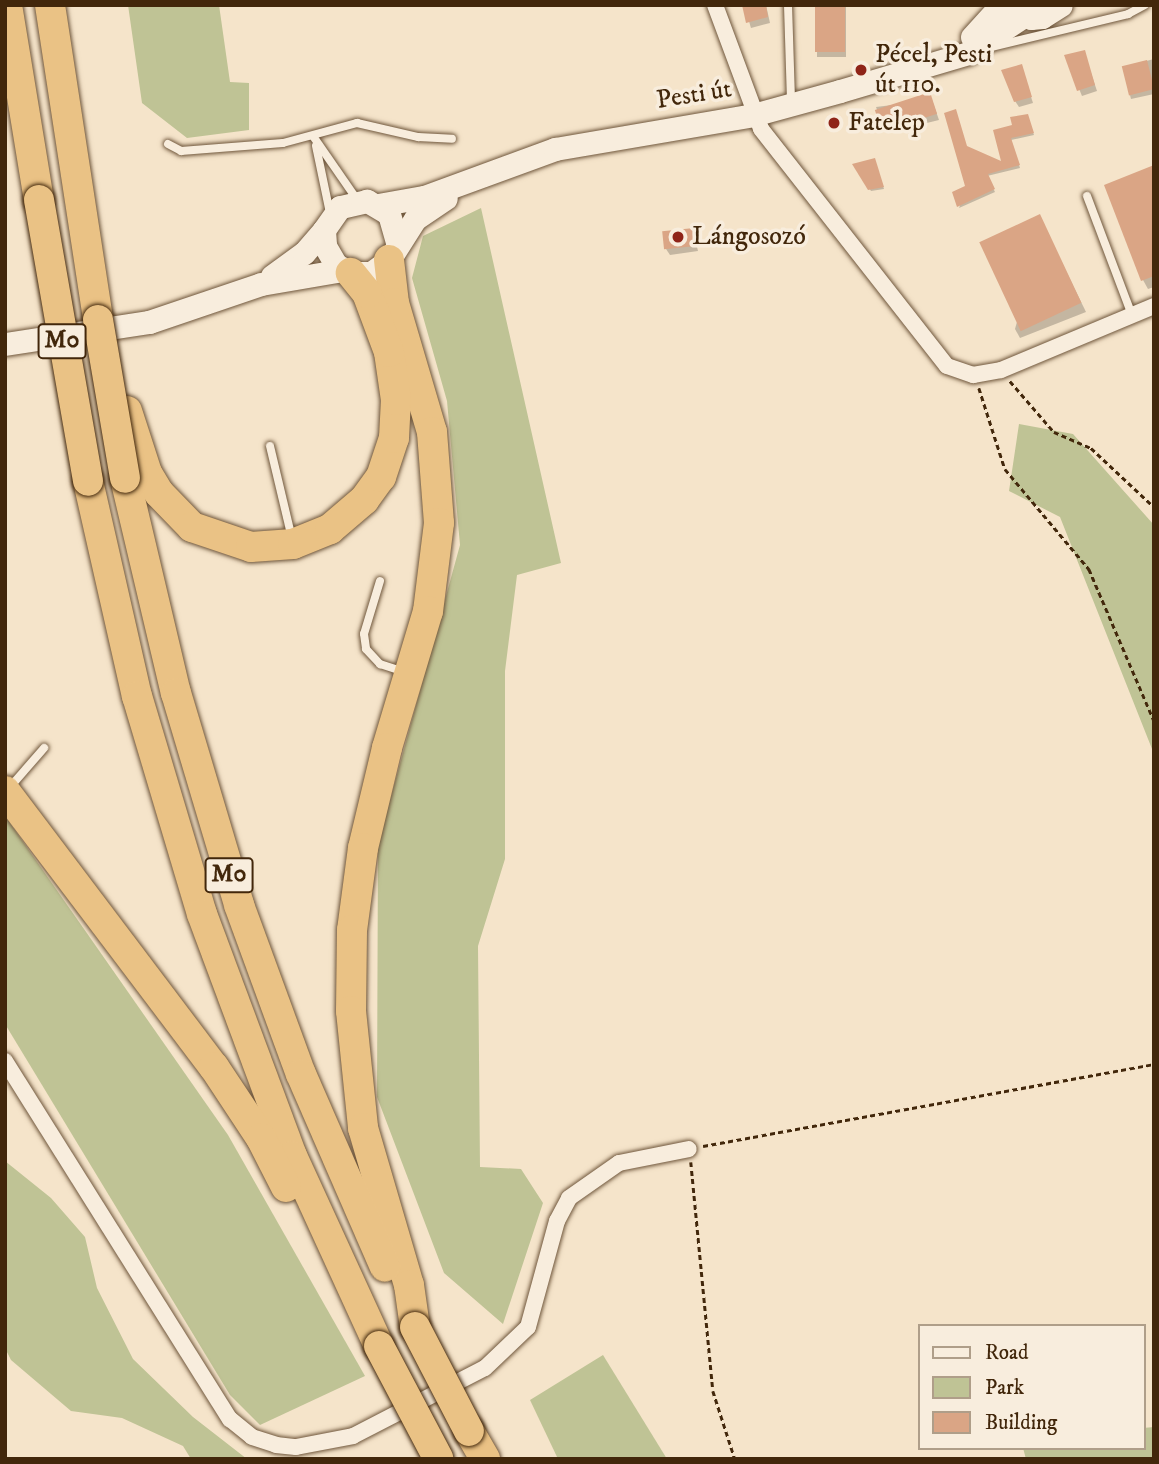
<!DOCTYPE html>
<html>
<head>
<meta charset="utf-8">
<style>
  body { margin:0 }
  #map { position:relative; width:1159px; height:1464px; overflow:hidden; background:#f5e4ca; font-family:"IM FELL DW Pica",serif }
  div>[style] { position:absolute }
  .green>* { inset:0; background:#bfc395 }
  .shadow>* { inset:0; background:#0003; transform-origin:0 0 }
  .building>* { inset:0; background:#daa585; transform-origin:0 0 }
  .path>* { height:2.5px; margin-top:-1.25px; transform-origin:0; background:repeating-linear-gradient(90deg,#42270b 0 5px,transparent 0 8.5px) }
  .roads { filter:drop-shadow(0 0 2px #6f563b) drop-shadow(0 0 2px #6f563b) }
  .lane>* { height:8px; margin:-4px; padding:0 4px; transform-origin:4px; border-radius:4px; background:#f8eddd }
  .street>* { height:16px; margin:-8px; padding:0 8px; transform-origin:8px; border-radius:8px; background:#f8eddd }
  .secondary>* { height:23px; margin:-11.5px; padding:0 11.5px; transform-origin:11.5px; border-radius:11.5px; background:#f8eddd }
  .highway>* { height:30px; margin:-15px; padding:0 15px; transform-origin:15px; border-radius:15px; background:#eac285 }
  .bridges { filter:drop-shadow(0 0 2px #42270b) drop-shadow(0 0 2px #42270b) }
  .highway-bridge>* { height:30px; margin:-15px; padding:0 15px; transform-origin:15px; border-radius:15px; background:#eac285 }
  .dots>* { width:19px; height:19px; translate:-50% -50%; box-sizing:border-box; border:4px solid #f8eddd; border-radius:50% }
  span { translate:-50% -50%; white-space:nowrap; text-align:center; line-height:1.15; -webkit-text-stroke:7px #f8eddd; paint-order:stroke }
  .shield-label span { padding:2px 5px; background:#f8eddd; border:2px solid; border-radius:5px; -webkit-text-stroke-width:0 }
  .shield-label { font-size:24px; color:#42270b; font-weight:700 }
  .poi-label { font-size:26px; color:#42270b }
  .left { translate:0 -50%; text-align:left }
  .street-label { font-size:26px; color:#42270b }
  .frame { position:absolute; inset:0; border:7px solid #42270b; pointer-events:none }
  .legend { position:absolute; left:918px; top:1324px; width:228px; height:126px; box-sizing:border-box; background:#f8eddd; border:2px solid #af9e89; margin:0; padding:9px 12px; list-style:none; font-size:21px; color:#42270b }
  .legend li { display:flex; align-items:center; gap:14px; height:35px }
  .legend b { width:35px; border:2px solid #af9e89 }
</style>
</head>
<body>
<div id="map">
  <div class="green">
    <i style="clip-path:polygon(128px 5px,219px 5px,230px 82px,249px 83px,249px 130px,187px 138px,142px 103px)"></i>
    <i style="clip-path:polygon(481px 208px,561px 563px,517px 575px,505px 671px,505px 859px,478px 946px,480px 1167px,521px 1169px,543px 1203px,503px 1324px,444px 1273px,377px 1097px,378px 844px,460px 545px,447px 401px,412px 278px,423px 236px)"></i>
    <i style="clip-path:polygon(1019px 424px,1073px 434px,1154px 525px,1154px 754px,1060px 517px,1009px 491px)"></i>
    <i style="clip-path:polygon(5px 816px,228px 1135px,365px 1376px,260px 1425px,230px 1395px,5px 1024px)"></i>
    <i style="clip-path:polygon(5px 1161px,51px 1198px,85px 1237px,97px 1288px,133px 1359px,193px 1417px,247px 1459px,191px 1459px,183px 1446px,122px 1418px,71px 1411px,11px 1360px,5px 1348px)"></i>
    <i style="clip-path:polygon(603px 1355px,667px 1459px,558px 1459px,530px 1400px)"></i>
    <i style="clip-path:polygon(1154px 1427px,1154px 1459px,1026px 1459px,1023px 1448px,1143px 1448px,1143px 1428px)"></i>
  </div>
  <div class="shadow">
    <i style="clip-path:polygon(744px 5px,766px 5px,770px 23px,751px 28px)"></i>
    <i style="left:817px;top:5px;width:29px;height:52px"></i>
    <i style="clip-path:polygon(1084px 52px,1097px 91px,1082px 96px,1066px 57px)"></i>
    <i style="clip-path:polygon(1154px 59px,1154px 94px,1131px 99px,1123px 67px)"></i>
    <i style="clip-path:polygon(1021px 66px,1033px 103px,1019px 107px,1015px 101px)"></i>
    <i style="clip-path:polygon(932px 100px,939px 120px,886px 133px,876px 107px)"></i>
    <i style="clip-path:polygon(1028px 118px,1034px 135px,1011px 140px,1020px 168px,987px 176px,995px 192px,959px 208px,967px 187px,967px 148px,1003px 164px,1014px 126px)"></i>
    <i style="clip-path:polygon(875px 162px,884px 189px,871px 191px,854px 165px)"></i>
    <i style="clip-path:polygon(1154px 167px,1154px 287px,1148px 289px,1143px 280px)"></i>
    <i style="clip-path:polygon(1044px 226px,1086px 312px,1020px 338px,1015px 329px)"></i>
    <i style="clip-path:polygon(693px 230px,698px 251px,670px 255px,666px 249px)"></i>
  </div>
  <div class="building">
    <i style="clip-path:polygon(742px 5px,766px 5px,768px 17px,746px 23px)"></i>
    <i style="left:815px;top:5px;width:30px;height:47px"></i>
    <i style="clip-path:polygon(1085px 50px,1095px 85px,1077px 91px,1064px 55px)"></i>
    <i style="left:1147px;top:60px;width:30px;height:26px;rotate:76deg"></i>
    <i style="clip-path:polygon(1022px 64px,1032px 97px,1014px 102px,1001px 70px)"></i>
    <i style="left:930px;top:92px;width:23px;height:58px;rotate:72deg"></i>
    <i style="clip-path:polygon(956px 109px,967px 146px,1001px 161px,993px 130px,1012px 125px,1010px 117px,1028px 114px,1034px 133px,1011px 138px,1020px 165px,988px 174px,995px 189px,957px 207px,952px 192px,965px 186px,944px 113px)"></i>
    <i style="clip-path:polygon(875px 158px,884px 187px,868px 190px,852px 164px)"></i>
    <i style="clip-path:polygon(1154px 165px,1154px 276px,1141px 281px,1104px 185px)"></i>
    <i style="left:1040px;top:214px;width:98px;height:67px;rotate:65deg"></i>
    <i style="left:694px;top:228px;width:18px;height:32px;rotate:84deg"></i>
  </div>
  <div class="path">
    <i style="left:1010px;top:381px;width:67px;rotate:49.2deg"></i>
    <i style="left:1054px;top:432px;width:40px;rotate:23.4deg"></i>
    <i style="left:1091px;top:448px;width:86px;rotate:43.1deg"></i>
    <i style="left:979px;top:388px;width:85px;rotate:72.2deg"></i>
    <i style="left:1005px;top:469px;width:131px;rotate:50deg"></i>
    <i style="left:1089px;top:569px;width:165px;rotate:66.8deg"></i>
    <i style="left:703px;top:1146px;width:458px;rotate:-10.3deg"></i>
    <i style="left:691px;top:1162px;width:230px;rotate:84.5deg"></i>
    <i style="left:713px;top:1391px;width:71px;rotate:72.1deg"></i>
  </div>
  <div class="roads">
    <div class="lane">
      <i style="left:788px;top:5px;width:97px;rotate:88.2deg"></i>
      <i style="left:991px;top:47px;width:141px;rotate:-13.5deg"></i>
      <i style="left:1128px;top:14px;width:19px;rotate:-28deg"></i>
      <i style="left:313px;top:136px;width:79px;rotate:55.3deg"></i>
      <i style="left:168px;top:144px;width:15px;rotate:28deg"></i>
      <i style="left:181px;top:151px;width:102px;rotate:-4.5deg"></i>
      <i style="left:283px;top:143px;width:77px;rotate:-15.1deg"></i>
      <i style="left:357px;top:123px;width:63px;rotate:12.9deg"></i>
      <i style="left:418px;top:137px;width:34px;rotate:3deg"></i>
      <i style="left:316px;top:146px;width:68px;rotate:78.2deg"></i>
      <i style="left:1087px;top:196px;width:127px;rotate:69.3deg"></i>
      <i style="left:270px;top:446px;width:95px;rotate:76.6deg"></i>
      <i style="left:380px;top:581px;width:55px;rotate:106.8deg"></i>
      <i style="left:364px;top:634px;width:15px;rotate:82deg"></i>
      <i style="left:366px;top:649px;width:21px;rotate:47deg"></i>
      <i style="left:380px;top:664px;width:25px;rotate:18deg"></i>
      <i style="left:10px;top:787px;width:52px;rotate:-48.9deg"></i>
    </div>
    <div class="street">
      <i style="left:715px;top:5px;width:132px;rotate:69.6deg"></i>
      <i style="left:761px;top:129px;width:301px;rotate:51.9deg"></i>
      <i style="left:947px;top:366px;width:28px;rotate:19deg"></i>
      <i style="left:973px;top:375px;width:28px;rotate:-10deg"></i>
      <i style="left:1001px;top:370px;width:166px;rotate:-22.7deg"></i>
      <i style="left:5px;top:1061px;width:423px;rotate:57.9deg"></i>
      <i style="left:230px;top:1419px;width:28px;rotate:39deg"></i>
      <i style="left:252px;top:1437px;width:25px;rotate:18deg"></i>
      <i style="left:276px;top:1445px;width:20px;rotate:6deg"></i>
      <i style="left:296px;top:1447px;width:58px;rotate:-10.9deg"></i>
      <i style="left:353px;top:1436px;width:148px;rotate:-27.3deg"></i>
      <i style="left:485px;top:1368px;width:59px;rotate:-43.6deg"></i>
      <i style="left:528px;top:1327px;width:110px;rotate:-74.7deg"></i>
      <i style="left:557px;top:1221px;width:26px;rotate:-62deg"></i>
      <i style="left:569px;top:1198px;width:61px;rotate:-35deg"></i>
      <i style="left:619px;top:1163px;width:71px;rotate:-11.3deg"></i>
    </div>
    <div class="secondary">
      <i style="left:1011px;top:8px;width:22px;rotate:27deg"></i>
      <i style="left:1031px;top:18px;width:11px;rotate:-5deg"></i>
      <i style="left:1042px;top:17px;width:22px;rotate:-32deg"></i>
      <i style="left:972px;top:37px;width:43px;rotate:-47.8deg"></i>
      <i style="left:378px;top:205px;width:47px;rotate:-9.9deg"></i>
      <i style="left:424px;top:197px;width:140px;rotate:-20.1deg"></i>
      <i style="left:555px;top:149px;width:201px;rotate:-9.7deg"></i>
      <i style="left:753px;top:115px;width:90px;rotate:-15.4deg"></i>
      <i style="left:840px;top:91px;width:134px;rotate:-16.5deg"></i>
      <i style="left:968px;top:53px;width:67px;rotate:-33.5deg"></i>
      <i style="left:397px;top:242px;width:29px;rotate:-106deg"></i>
      <i style="left:389px;top:214px;width:26px;rotate:-149deg"></i>
      <i style="left:367px;top:201px;width:28px;rotate:167deg"></i>
      <i style="left:340px;top:207px;width:28px;rotate:125deg"></i>
      <i style="left:324px;top:230px;width:16px;rotate:86deg"></i>
      <i style="left:325px;top:246px;width:22px;rotate:60deg"></i>
      <i style="left:336px;top:265px;width:17px;rotate:28deg"></i>
      <i style="left:351px;top:273px;width:20px"></i>
      <i style="left:371px;top:273px;width:22px;rotate:-36deg"></i>
      <i style="left:389px;top:260px;width:49px;rotate:-57.6deg"></i>
      <i style="left:415px;top:219px;width:37px;rotate:-34deg"></i>
      <i style="left:272px;top:276px;width:39px;rotate:-36deg"></i>
      <i style="left:304px;top:253px;width:30px;rotate:-49deg"></i>
      <i style="left:5px;top:344px;width:146px;rotate:-8.7deg"></i>
      <i style="left:149px;top:322px;width:118px;rotate:-18.7deg"></i>
      <i style="left:261px;top:284px;width:83px;rotate:-9.7deg"></i>
    </div>
    <div class="highway">
      <i style="left:7px;top:5px;width:198px;rotate:80.7deg"></i>
      <i style="left:50px;top:5px;width:319px;rotate:81.3deg"></i>
      <i style="left:389px;top:260px;width:43px;rotate:83.4deg"></i>
      <i style="left:394px;top:303px;width:134px;rotate:73.6deg"></i>
      <i style="left:432px;top:432px;width:91px;rotate:85.6deg"></i>
      <i style="left:439px;top:523px;width:89px;rotate:97.1deg"></i>
      <i style="left:428px;top:611px;width:143px;rotate:106.7deg"></i>
      <i style="left:387px;top:748px;width:103px;rotate:103.5deg"></i>
      <i style="left:363px;top:848px;width:83px;rotate:97.6deg"></i>
      <i style="left:352px;top:930px;width:81px;rotate:90.7deg"></i>
      <i style="left:351px;top:1011px;width:118px;rotate:84.1deg"></i>
      <i style="left:363px;top:1128px;width:164px;rotate:73.7deg"></i>
      <i style="left:409px;top:1285px;width:42px;rotate:81.9deg"></i>
      <i style="left:127px;top:411px;width:65px;rotate:72.1deg"></i>
      <i style="left:147px;top:473px;width:23px;rotate:59deg"></i>
      <i style="left:159px;top:493px;width:47px;rotate:45.9deg"></i>
      <i style="left:192px;top:527px;width:62px;rotate:18.7deg"></i>
      <i style="left:251px;top:547px;width:42px;rotate:-4.1deg"></i>
      <i style="left:293px;top:544px;width:40px;rotate:-22deg"></i>
      <i style="left:330px;top:529px;width:45px;rotate:-40.5deg"></i>
      <i style="left:364px;top:500px;width:29px;rotate:-54deg"></i>
      <i style="left:381px;top:477px;width:41px;rotate:-71.6deg"></i>
      <i style="left:394px;top:438px;width:38px;rotate:-87deg"></i>
      <i style="left:396px;top:400px;width:49px;rotate:-98.3deg"></i>
      <i style="left:389px;top:352px;width:63px;rotate:-110.4deg"></i>
      <i style="left:367px;top:293px;width:26px;rotate:-129deg"></i>
      <i style="left:125px;top:478px;width:221px;rotate:76.7deg"></i>
      <i style="left:176px;top:693px;width:221px;rotate:73.4deg"></i>
      <i style="left:239px;top:905px;width:180px;rotate:69.9deg"></i>
      <i style="left:301px;top:1074px;width:210px;rotate:66.5deg"></i>
      <i style="left:88px;top:481px;width:221px;rotate:77.2deg"></i>
      <i style="left:137px;top:696px;width:227px;rotate:73.4deg"></i>
      <i style="left:202px;top:914px;width:258px;rotate:69.6deg"></i>
      <i style="left:292px;top:1156px;width:209px;rotate:65.4deg"></i>
      <i style="left:5px;top:791px;width:346px;rotate:52.9deg"></i>
      <i style="left:214px;top:1067px;width:85px;rotate:56.5deg"></i>
      <i style="left:261px;top:1138px;width:55px;rotate:63deg"></i>
      <i style="left:469px;top:1431px;width:32px;rotate:60deg"></i>
    </div>
  </div>
  <div class="bridges">
    <div class="highway-bridge">
      <i style="left:39px;top:200px;width:285px;rotate:80.1deg"></i>
      <i style="left:98px;top:320px;width:160px;rotate:80.3deg"></i>
      <i style="left:415px;top:1327px;width:117px;rotate:62.6deg"></i>
      <i style="left:379px;top:1346px;width:127px;rotate:62.2deg"></i>
    </div>
  </div>
  <div class="dots">
    <i style="left:861px;top:70px;background:#8f2418"></i>
    <i style="left:834px;top:123px;background:#8f2418"></i>
    <i style="left:678px;top:237px;background:#8f2418"></i>
  </div>
  <div class="shield-label">
    <span style="left:62px;top:341px">M0</span>
    <span style="left:229px;top:875px">M0</span>
  </div>
  <div class="poi-label">
    <span class="left" style="left:875px;top:70px">Pécel, Pesti<br>út 110.</span>
    <span class="left" style="left:848px;top:123px">Fatelep</span>
    <span class="left" style="left:692px;top:237px">Lángosozó</span>
  </div>
  <div class="street-label">
    <span style="left:694px;top:95px;rotate:-9deg">Pesti út</span>
  </div>
  <div class="frame"></div>
  <ul class="legend">
  <li><b style="height:9px;background:#f8eddd"></b>Road</li>
  <li><b style="height:19px;background:#bfc395"></b>Park</li>
  <li><b style="height:19px;background:#daa585"></b>Building</li>
  </ul>
</div>
</body>
</html>
